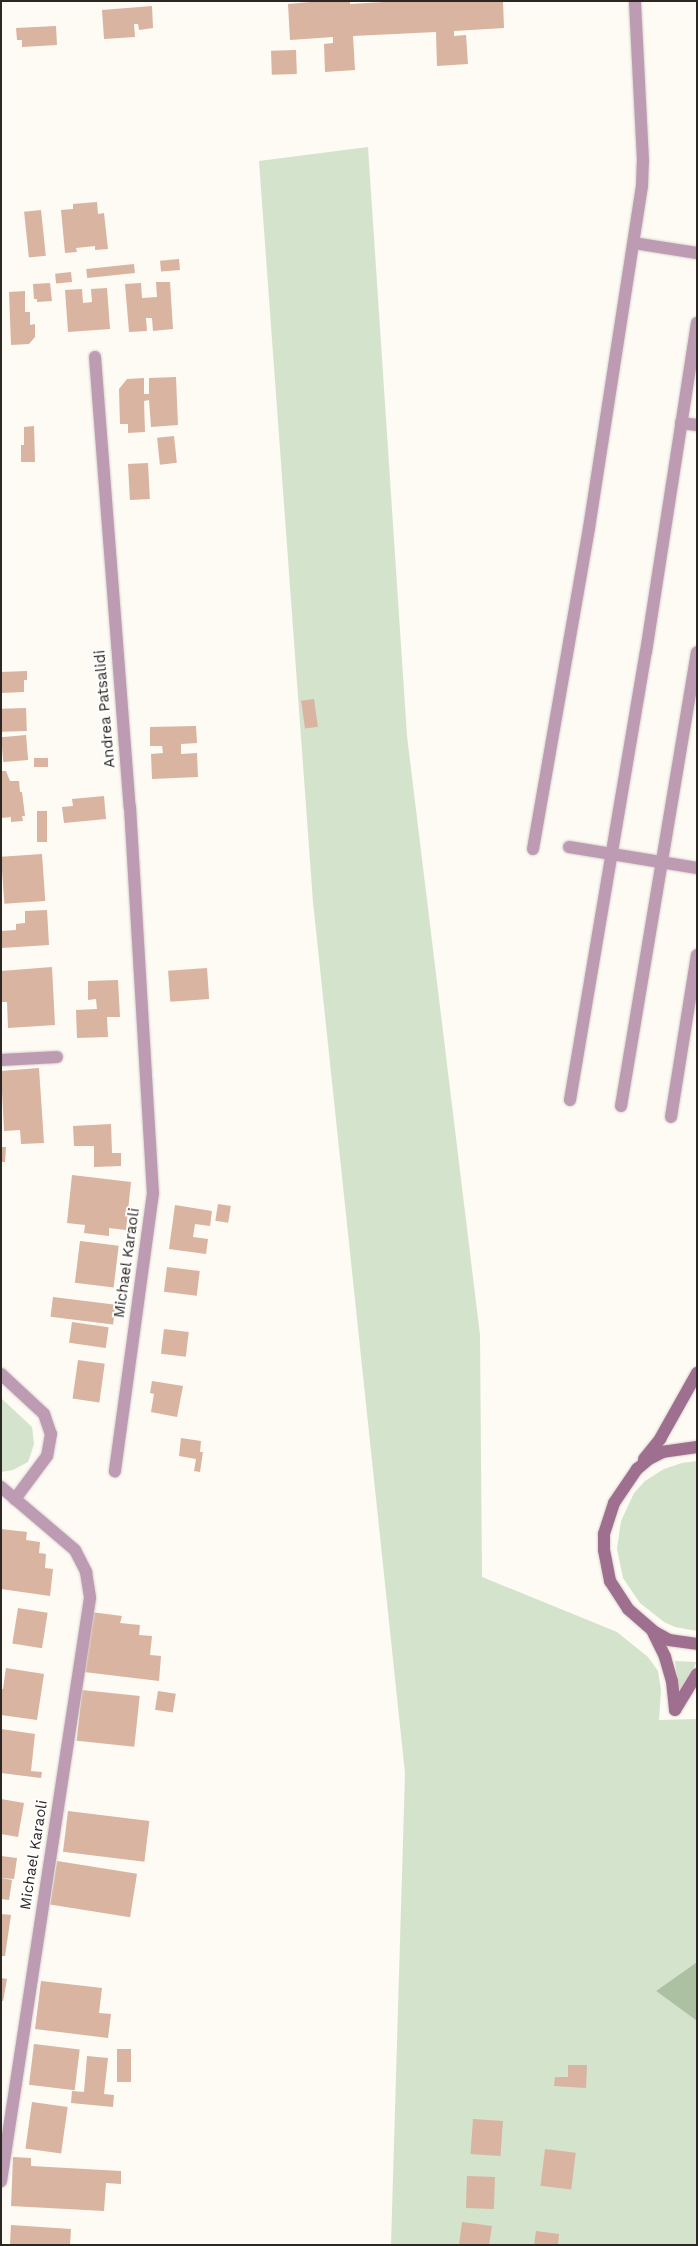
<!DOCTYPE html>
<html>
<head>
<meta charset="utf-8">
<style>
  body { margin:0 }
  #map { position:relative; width:698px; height:2246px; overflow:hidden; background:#fefaf4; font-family:"Work Sans",sans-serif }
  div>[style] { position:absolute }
  .green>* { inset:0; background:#d4e3cc }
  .forest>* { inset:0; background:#acc1a1 }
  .building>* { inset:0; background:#d8b4a1; transform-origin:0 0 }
  .roads { filter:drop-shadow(0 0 1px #d8d4ce) drop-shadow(0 0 1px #d8d4ce) }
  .street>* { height:12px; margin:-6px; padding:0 6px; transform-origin:6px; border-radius:6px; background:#bd9cb3 }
  .secondary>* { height:12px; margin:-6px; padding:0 6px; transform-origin:6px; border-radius:6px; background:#9e6f8f }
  span { translate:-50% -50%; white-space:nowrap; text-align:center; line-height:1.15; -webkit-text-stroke:4px #fff; paint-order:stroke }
  .street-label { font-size:15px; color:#2b2722 }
  .frame { position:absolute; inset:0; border:2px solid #2b2722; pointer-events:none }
</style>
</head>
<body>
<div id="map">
  <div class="green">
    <i style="clip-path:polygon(368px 147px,407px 736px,480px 1335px,482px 1577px,617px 1632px,648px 1657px,658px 1671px,661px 1690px,659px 1720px,697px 1719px,697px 1962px,656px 1991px,697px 2021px,697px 2245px,391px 2245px,405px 1773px,313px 902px,259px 161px)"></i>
    <i style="clip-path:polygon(1px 1398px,32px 1427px,34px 1444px,28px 1462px,13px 1470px,1px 1472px)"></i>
    <i style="clip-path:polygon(697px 1461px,697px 1631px,675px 1627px,664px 1622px,640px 1603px,623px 1578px,617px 1549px,621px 1521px,634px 1493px,645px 1481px,664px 1469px,682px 1463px)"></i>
    <i style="clip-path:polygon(675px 1661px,697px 1662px,679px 1692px)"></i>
  </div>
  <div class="forest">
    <i style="clip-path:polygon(697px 1962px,697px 2021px,656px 1991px)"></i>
  </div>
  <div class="building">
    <i style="clip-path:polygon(321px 1px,350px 1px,350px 4px,401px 1px,503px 1px,504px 28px,454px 31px,454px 36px,466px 35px,468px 64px,437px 66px,436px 32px,353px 36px,355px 70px,325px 72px,324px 44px,333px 43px,333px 37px,290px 40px,288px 4px)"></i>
    <i style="clip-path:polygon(152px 6px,153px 28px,139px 30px,138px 24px,134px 24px,135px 37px,104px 39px,102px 10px)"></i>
    <i style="clip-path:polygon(56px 26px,57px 45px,22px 47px,22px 40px,17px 40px,16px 28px)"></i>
    <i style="left:296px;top:50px;width:24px;height:25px;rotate:88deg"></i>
    <i style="clip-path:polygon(97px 202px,98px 214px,104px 213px,108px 249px,95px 250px,95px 246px,76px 248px,77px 252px,65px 253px,61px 210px,73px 209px,73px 204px)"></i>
    <i style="left:41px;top:210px;width:46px;height:17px;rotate:84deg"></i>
    <i style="left:179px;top:259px;width:11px;height:19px;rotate:85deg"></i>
    <i style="left:134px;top:264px;width:9px;height:48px;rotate:84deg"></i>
    <i style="left:71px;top:272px;width:10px;height:16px;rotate:84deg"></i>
    <i style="clip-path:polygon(156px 282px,170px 282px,173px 329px,153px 331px,152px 318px,146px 318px,147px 331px,129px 332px,125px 284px,141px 283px,142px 298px,157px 297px)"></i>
    <i style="clip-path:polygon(50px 283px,52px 301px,37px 302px,37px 299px,34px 299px,33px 284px)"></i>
    <i style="clip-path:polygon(107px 288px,110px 329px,68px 332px,65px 290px,82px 289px,83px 303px,92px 302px,91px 289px)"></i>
    <i style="clip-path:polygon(25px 291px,25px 312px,30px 312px,30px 325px,35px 324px,35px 337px,29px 344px,11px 345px,9px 292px)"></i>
    <i style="clip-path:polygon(176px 377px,178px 425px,151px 427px,149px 400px,144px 401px,145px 432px,128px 433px,128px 424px,120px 424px,119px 389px,127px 379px,144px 378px,144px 394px,149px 394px,149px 378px)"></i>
    <i style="clip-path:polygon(34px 426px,35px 462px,21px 462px,21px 445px,24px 445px,24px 427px)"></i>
    <i style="left:174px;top:436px;width:27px;height:17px;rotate:84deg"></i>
    <i style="left:148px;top:463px;width:36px;height:20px;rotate:87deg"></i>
    <i style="clip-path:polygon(27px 671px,27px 680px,24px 680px,24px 692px,1px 693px,1px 672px)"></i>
    <i style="left:314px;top:699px;width:28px;height:13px;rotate:82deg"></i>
    <i style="left:26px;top:708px;width:23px;height:25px;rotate:88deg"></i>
    <i style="clip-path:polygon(196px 726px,197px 743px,181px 744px,181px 754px,197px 753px,198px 777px,152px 779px,151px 754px,163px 753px,162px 746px,150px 746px,150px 727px)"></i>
    <i style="left:26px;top:735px;width:25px;height:25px;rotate:85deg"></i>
    <i style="left:34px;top:758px;width:14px;height:9px"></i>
    <i style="clip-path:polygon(1px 771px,6px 771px,10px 781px,19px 781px,20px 792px,22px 792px,25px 816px,22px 816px,23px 821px,11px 822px,11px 817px,1px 818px)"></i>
    <i style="clip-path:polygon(104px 796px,106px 819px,64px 823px,62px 807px,73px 806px,72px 799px)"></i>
    <i style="left:37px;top:811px;width:10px;height:31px"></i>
    <i style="left:42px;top:854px;width:47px;height:41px;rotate:86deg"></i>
    <i style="clip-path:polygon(47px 910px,49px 945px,1px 948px,1px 931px,16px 930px,16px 924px,25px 923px,25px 911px)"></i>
    <i style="clip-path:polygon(52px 967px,55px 1025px,8px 1028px,7px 1002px,2px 1002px,1px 971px)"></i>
    <i style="left:207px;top:968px;width:31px;height:39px;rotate:86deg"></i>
    <i style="clip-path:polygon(118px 980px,120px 1017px,107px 1017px,108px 1037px,77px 1038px,76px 1010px,97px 1009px,96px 999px,88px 1000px,88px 981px)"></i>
    <i style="clip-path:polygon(39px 1068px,44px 1143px,21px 1144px,20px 1130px,4px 1131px,1px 1071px)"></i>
    <i style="clip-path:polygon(111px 1124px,112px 1153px,121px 1153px,121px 1166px,94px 1167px,94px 1146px,74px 1146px,73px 1126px)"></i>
    <i style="clip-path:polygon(1px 1147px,6px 1147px,5px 1162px,1px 1162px)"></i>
    <i style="clip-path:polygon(72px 1175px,131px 1182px,126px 1230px,109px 1228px,109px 1236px,84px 1233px,85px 1225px,67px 1223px)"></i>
    <i style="left:218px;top:1204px;width:13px;height:17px;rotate:9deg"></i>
    <i style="clip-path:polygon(175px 1205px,212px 1211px,210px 1226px,195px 1224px,193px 1237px,208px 1239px,206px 1254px,169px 1249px)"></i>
    <i style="left:80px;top:1241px;width:39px;height:42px;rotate:7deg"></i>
    <i style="left:167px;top:1267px;width:33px;height:25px;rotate:7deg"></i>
    <i style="left:53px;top:1297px;width:63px;height:20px;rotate:7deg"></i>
    <i style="left:72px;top:1322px;width:37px;height:21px;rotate:8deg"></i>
    <i style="left:164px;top:1329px;width:25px;height:25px;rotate:7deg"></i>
    <i style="left:78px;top:1360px;width:27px;height:39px;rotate:8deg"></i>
    <i style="clip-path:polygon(152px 1381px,183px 1386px,177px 1417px,151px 1412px,154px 1394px,150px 1393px)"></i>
    <i style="clip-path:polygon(181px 1438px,201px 1441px,200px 1452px,203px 1452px,200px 1472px,194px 1471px,196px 1459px,179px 1456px)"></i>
    <i style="clip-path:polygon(1px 1529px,27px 1532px,26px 1540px,40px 1542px,39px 1553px,46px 1554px,45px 1568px,53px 1569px,50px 1596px,1px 1589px)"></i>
    <i style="left:18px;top:1608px;width:30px;height:36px;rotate:9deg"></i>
    <i style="clip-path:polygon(91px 1612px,122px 1616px,120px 1623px,140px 1625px,139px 1635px,152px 1636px,150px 1655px,161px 1656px,159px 1681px,84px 1672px)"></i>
    <i style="clip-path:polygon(6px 1668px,44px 1674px,37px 1720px,1px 1715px,1px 1689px,3px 1689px)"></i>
    <i style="left:82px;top:1690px;width:58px;height:51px;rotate:6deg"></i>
    <i style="left:158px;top:1691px;width:18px;height:19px;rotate:9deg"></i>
    <i style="clip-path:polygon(1px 1729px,35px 1734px,31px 1771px,42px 1772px,41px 1778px,1px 1773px)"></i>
    <i style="clip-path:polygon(1px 1799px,24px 1803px,18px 1837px,1px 1834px)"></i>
    <i style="left:68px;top:1811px;width:82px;height:41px;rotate:7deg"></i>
    <i style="clip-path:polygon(1px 1856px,17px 1858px,14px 1879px,1px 1878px)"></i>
    <i style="left:57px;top:1861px;width:81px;height:44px;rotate:9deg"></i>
    <i style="clip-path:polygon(1px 1878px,12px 1880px,9px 1900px,1px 1899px)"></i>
    <i style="clip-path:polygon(1px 1914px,11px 1915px,5px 1956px,1px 1956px)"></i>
    <i style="clip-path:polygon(1px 1978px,7px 1979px,3px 2001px,1px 2001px)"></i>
    <i style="clip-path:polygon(41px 1981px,102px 1988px,99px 2013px,111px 2014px,108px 2038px,35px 2029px)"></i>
    <i style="left:34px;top:2044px;width:46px;height:41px;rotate:7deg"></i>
    <i style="left:131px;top:2049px;width:33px;height:14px;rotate:90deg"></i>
    <i style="clip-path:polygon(87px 2056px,108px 2058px,104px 2094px,114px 2095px,113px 2107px,71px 2103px,72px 2091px,84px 2092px)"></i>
    <i style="clip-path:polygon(568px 2065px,587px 2065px,586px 2088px,554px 2086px,555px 2077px,568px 2077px)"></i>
    <i style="left:32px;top:2102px;width:36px;height:47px;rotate:8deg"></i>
    <i style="left:473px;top:2119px;width:30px;height:35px;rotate:4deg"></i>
    <i style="left:545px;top:2149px;width:31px;height:37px;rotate:7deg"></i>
    <i style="clip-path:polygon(13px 2157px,31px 2158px,31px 2166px,121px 2171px,121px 2184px,106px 2183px,104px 2211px,11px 2206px)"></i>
    <i style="left:467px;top:2176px;width:28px;height:32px;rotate:2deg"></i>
    <i style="clip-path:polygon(462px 2222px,492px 2226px,489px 2245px,459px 2245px)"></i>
    <i style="clip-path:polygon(11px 2225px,71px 2229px,70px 2245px,10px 2245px)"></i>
    <i style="clip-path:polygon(536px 2231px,559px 2234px,558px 2245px,534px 2245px)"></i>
  </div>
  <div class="roads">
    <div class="street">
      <i style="left:634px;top:243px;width:64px;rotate:9deg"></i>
      <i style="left:95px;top:357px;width:451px;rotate:85.6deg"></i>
      <i style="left:130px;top:807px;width:387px;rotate:86.6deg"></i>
      <i style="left:153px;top:1193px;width:281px;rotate:97.8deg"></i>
      <i style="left:681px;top:423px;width:16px;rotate:7deg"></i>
      <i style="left:569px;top:847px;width:130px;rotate:9.3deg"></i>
      <i style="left:533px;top:849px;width:326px;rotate:-80.1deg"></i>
      <i style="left:589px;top:528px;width:346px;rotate:-81.2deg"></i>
      <i style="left:642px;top:186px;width:25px;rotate:-88deg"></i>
      <i style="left:643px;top:161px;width:160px;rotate:-92.9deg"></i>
      <i style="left:1px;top:1060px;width:56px;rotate:-3.1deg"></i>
      <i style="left:570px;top:1100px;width:454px;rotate:-80.4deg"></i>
      <i style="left:646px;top:652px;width:333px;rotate:-81.2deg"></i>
      <i style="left:621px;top:1106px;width:460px;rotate:-80.5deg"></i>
      <i style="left:671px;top:1117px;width:164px;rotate:-80.9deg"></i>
      <i style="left:1px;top:1374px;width:59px;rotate:42.9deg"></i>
      <i style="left:44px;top:1414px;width:21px;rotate:71deg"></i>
      <i style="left:51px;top:1434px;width:22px;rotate:100deg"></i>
      <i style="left:47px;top:1456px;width:54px;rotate:126.7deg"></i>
      <i style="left:1px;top:1487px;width:97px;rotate:40.4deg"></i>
      <i style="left:75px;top:1550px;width:25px;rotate:63deg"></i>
      <i style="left:86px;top:1572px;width:26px;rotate:81deg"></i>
      <i style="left:90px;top:1598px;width:590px;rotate:98.68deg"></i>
    </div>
    <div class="secondary">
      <i style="left:697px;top:1447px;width:34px;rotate:172deg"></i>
      <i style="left:663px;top:1452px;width:16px;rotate:153deg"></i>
      <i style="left:649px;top:1459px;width:16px;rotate:140deg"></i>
      <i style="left:637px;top:1469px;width:41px;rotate:124.1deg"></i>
      <i style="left:614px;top:1503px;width:33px;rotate:108deg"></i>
      <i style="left:604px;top:1534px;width:16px;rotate:90deg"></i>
      <i style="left:604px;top:1550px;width:32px;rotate:79deg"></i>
      <i style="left:610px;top:1581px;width:33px;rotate:57deg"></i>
      <i style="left:628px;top:1609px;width:33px;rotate:41deg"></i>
      <i style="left:653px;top:1631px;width:18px;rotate:29deg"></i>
      <i style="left:669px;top:1640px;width:28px;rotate:8deg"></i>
      <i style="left:644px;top:1459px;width:26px;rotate:-51deg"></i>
      <i style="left:660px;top:1439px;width:76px;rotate:-60.7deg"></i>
      <i style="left:652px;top:1630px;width:30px;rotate:64deg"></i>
      <i style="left:665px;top:1657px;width:25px;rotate:74deg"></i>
      <i style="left:672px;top:1681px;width:29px;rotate:84deg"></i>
      <i style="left:675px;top:1710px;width:42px;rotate:-58.6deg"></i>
    </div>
  </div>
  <div class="street-label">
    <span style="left:105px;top:709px;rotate:-95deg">Andrea Patsalidi</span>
    <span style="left:127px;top:1263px;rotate:-82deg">Michael Karaoli</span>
    <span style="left:34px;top:1855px;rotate:-81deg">Michael Karaoli</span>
  </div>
  <div class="frame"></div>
</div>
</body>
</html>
